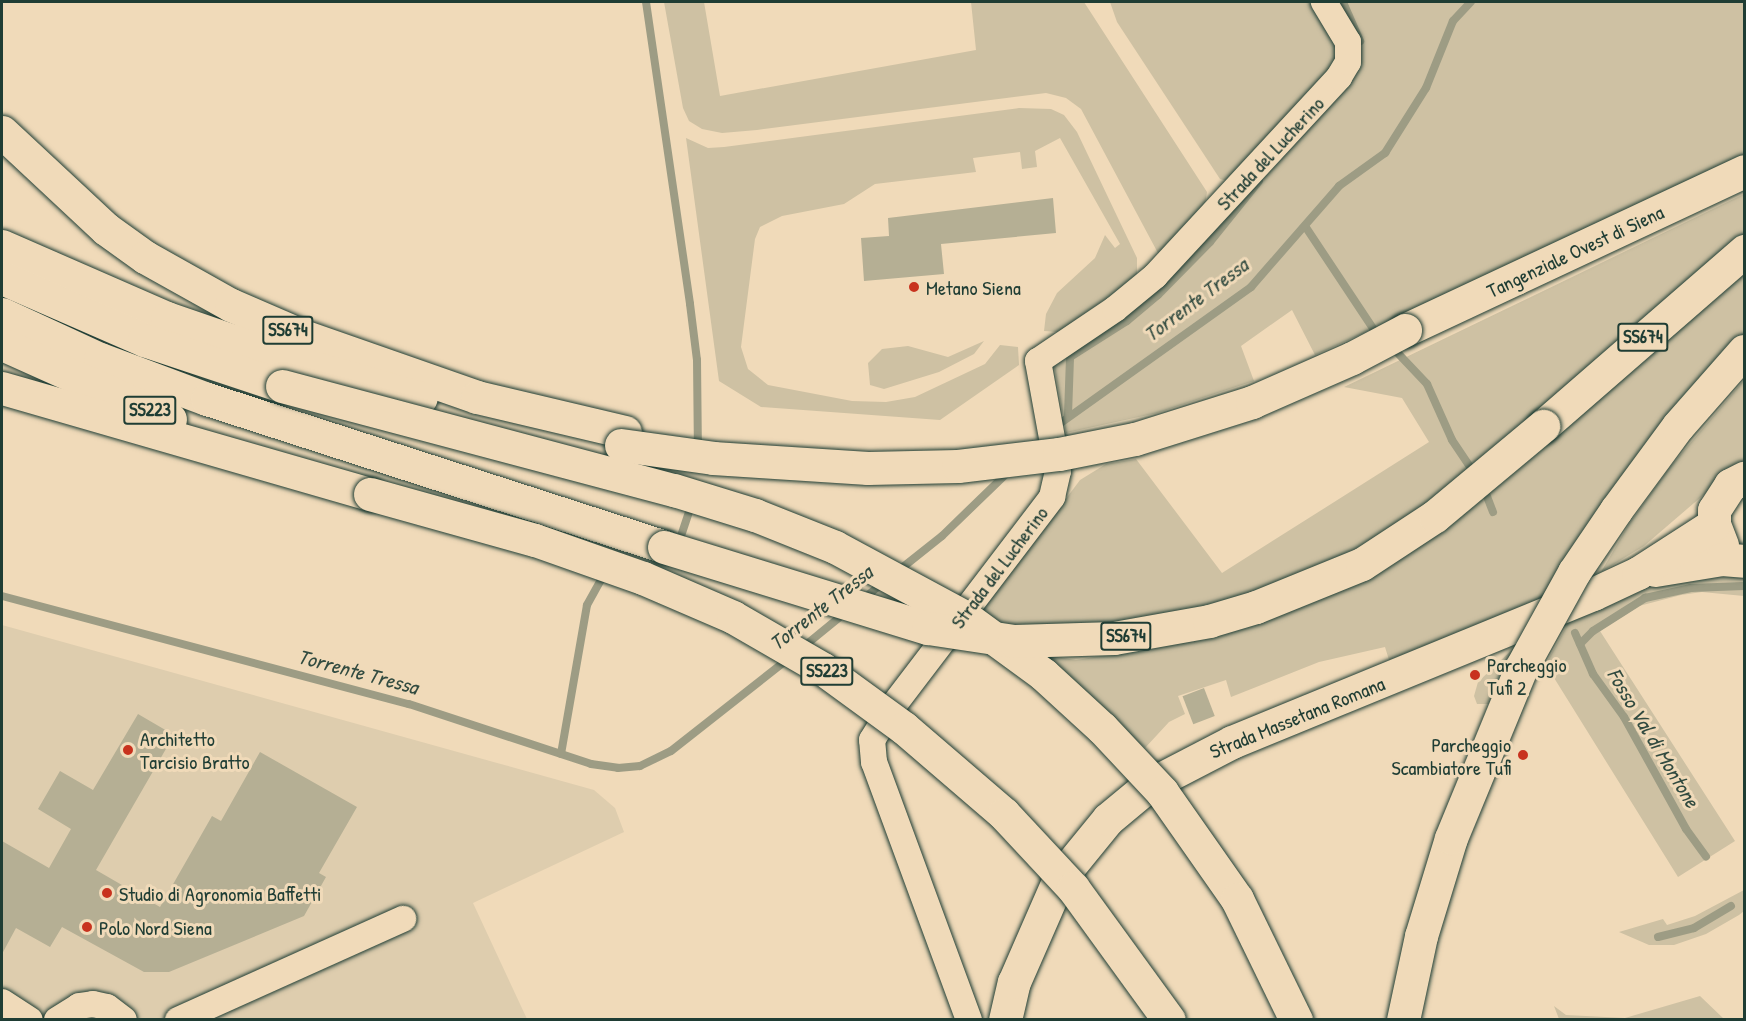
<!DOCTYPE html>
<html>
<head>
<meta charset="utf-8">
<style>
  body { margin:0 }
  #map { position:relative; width:1746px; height:1021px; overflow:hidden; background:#f0dab9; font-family:"Patrick Hand",sans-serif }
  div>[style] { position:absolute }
  .built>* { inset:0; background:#decdae }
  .green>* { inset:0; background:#cec1a3 }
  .stream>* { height:8px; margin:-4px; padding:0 4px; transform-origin:4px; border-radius:4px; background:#9d9c84 }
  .building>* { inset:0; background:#b5af94; transform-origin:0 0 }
  .roads { filter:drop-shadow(0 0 2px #1f3d34) drop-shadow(0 0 2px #1f3d34) }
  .street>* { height:26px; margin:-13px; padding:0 13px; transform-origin:13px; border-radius:13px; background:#f0dab9 }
  .primary>* { height:33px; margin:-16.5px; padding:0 16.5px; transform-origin:16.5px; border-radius:16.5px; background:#f0dab9 }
  .highway>* { height:33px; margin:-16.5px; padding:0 16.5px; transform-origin:16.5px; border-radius:16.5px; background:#f0dab9 }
  .bridges { filter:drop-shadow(0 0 2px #1f3d34) drop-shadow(0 0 2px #1f3d34) }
  .highway-bridge>* { height:33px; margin:-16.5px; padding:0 16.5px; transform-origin:16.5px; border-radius:16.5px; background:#f0dab9 }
  .dots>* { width:16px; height:16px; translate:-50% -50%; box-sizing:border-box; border:3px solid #f0dab9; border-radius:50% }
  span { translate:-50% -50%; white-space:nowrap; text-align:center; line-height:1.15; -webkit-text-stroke:6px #f0dab9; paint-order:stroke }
  .shield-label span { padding:2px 4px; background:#f0dab9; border:2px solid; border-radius:4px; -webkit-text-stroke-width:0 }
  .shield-label { font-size:18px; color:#1f3d34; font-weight:700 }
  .street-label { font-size:20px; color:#1f3d34 }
  .poi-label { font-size:20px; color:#1f3d34 }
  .left { translate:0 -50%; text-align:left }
  .right { translate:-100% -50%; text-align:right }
  .water-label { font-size:21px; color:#324b40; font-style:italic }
  .frame { position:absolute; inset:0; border:3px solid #1f3d34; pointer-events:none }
</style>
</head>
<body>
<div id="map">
  <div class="built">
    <i style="clip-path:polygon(2px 625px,594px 790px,615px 808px,624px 832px,473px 903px,527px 1019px,2px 1019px)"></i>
  </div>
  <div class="green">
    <i style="clip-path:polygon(664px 2px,704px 2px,720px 96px,976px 50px,971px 2px,1084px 2px,1207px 192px,1205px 204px,1159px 255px,1081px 109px,1066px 98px,1046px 93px,757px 130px,722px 133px,702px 129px,689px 121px,683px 108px)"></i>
    <i style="clip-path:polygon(1110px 2px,1313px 2px,1339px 49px,1335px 66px,1228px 181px,1220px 179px,1117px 22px)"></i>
    <i style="clip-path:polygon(1334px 2px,1744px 2px,1744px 155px,1555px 247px,1315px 355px,1292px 310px,1241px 346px,1254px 381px,1157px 413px,1066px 433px,1053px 359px,1349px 77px)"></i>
    <i style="clip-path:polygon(1019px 108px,1051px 109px,1064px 115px,1077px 132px,1137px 258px,1137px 277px,1058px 332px,1044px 331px,1046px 314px,1057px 293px,1095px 258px,1105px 235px,1115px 248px,1120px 244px,1060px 138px,1035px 151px,1037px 167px,1022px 169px,1020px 152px,973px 158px,976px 172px,875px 184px,844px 204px,782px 216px,760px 227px,755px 239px,741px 347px,748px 369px,768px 385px,852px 401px,886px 402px,915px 397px,985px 364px,1000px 345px,1018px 347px,1019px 365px,940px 420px,761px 407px,719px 381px,686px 138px,708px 148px,724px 147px)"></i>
    <i style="clip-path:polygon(1744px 194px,1744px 239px,1434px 505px,1310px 574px,1208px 607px,1145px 620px,1010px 629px,982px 611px,1080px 480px,1106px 464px,1136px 459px,1222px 573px,1429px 442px,1402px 398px,1344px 387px)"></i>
    <i style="clip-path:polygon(1744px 272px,1744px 337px,1543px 601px,1389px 660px,1385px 647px,1319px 662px,1231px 697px,1226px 680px,1178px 696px,1185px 714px,1169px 722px,1145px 748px,1033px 653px,1076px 660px,1214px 638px,1317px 600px,1377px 573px,1433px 537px)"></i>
    <i style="clip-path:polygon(984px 341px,974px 354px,939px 372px,884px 389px,870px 385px,868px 363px,882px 349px,908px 346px,948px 357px)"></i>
    <i style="clip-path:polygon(1744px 380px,1744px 460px,1644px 546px,1601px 572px,1629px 524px,1670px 467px)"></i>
    <i style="clip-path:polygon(1744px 573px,1744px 596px,1702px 592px,1681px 595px,1639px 606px,1600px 631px,1735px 841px,1678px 877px,1551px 673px,1537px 680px,1571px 618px,1659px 583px)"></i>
    <i style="clip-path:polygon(1517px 645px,1489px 704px,1477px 704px,1474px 696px,1478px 682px)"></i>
    <i style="clip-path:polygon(1744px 890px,1744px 911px,1739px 915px,1706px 934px,1674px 945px,1649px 945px,1619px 932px,1663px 919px,1667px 925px,1695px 916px)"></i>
    <i style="clip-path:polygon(1700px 996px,1724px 1019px,1559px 1019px,1554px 1006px,1566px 1015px,1625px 1018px)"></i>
  </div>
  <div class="stream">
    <i style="left:646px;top:2px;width:305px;rotate:81.7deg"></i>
    <i style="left:690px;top:304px;width:56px;rotate:82.9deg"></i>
    <i style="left:697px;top:360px;width:89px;rotate:89.4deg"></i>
    <i style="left:1343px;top:2px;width:43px;rotate:66.4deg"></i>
    <i style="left:1305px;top:226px;width:132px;rotate:56.4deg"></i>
    <i style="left:1392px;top:347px;width:51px;rotate:46.6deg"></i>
    <i style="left:1427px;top:384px;width:61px;rotate:65.9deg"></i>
    <i style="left:1452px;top:440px;width:40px;rotate:56deg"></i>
    <i style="left:1068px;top:415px;width:58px;rotate:-88deg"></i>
    <i style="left:1070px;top:357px;width:67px;rotate:-32.3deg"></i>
    <i style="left:1127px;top:321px;width:40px;rotate:-40deg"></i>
    <i style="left:1158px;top:295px;width:74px;rotate:-45.5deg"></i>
    <i style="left:1210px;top:242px;width:78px;rotate:-51.2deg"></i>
    <i style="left:1055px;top:427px;width:241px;rotate:-35.5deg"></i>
    <i style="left:1251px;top:287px;width:134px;rotate:-48.9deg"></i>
    <i style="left:1339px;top:186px;width:57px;rotate:-35.7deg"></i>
    <i style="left:1385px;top:153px;width:77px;rotate:-57.8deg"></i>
    <i style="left:1426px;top:88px;width:72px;rotate:-68.1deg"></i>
    <i style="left:1453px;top:21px;width:26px;rotate:-47deg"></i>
    <i style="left:1483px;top:486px;width:28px;rotate:69deg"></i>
    <i style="left:679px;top:542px;width:41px;rotate:-71.6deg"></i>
    <i style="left:898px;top:571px;width:56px;rotate:-38.5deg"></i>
    <i style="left:942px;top:536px;width:93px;rotate:-44.1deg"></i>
    <i style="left:2px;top:596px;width:421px;rotate:14.9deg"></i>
    <i style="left:409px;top:704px;width:192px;rotate:18.2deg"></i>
    <i style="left:591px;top:764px;width:27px;rotate:8deg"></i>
    <i style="left:618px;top:768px;width:22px;rotate:-5deg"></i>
    <i style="left:640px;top:766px;width:34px;rotate:-26deg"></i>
    <i style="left:671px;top:751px;width:149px;rotate:-38.2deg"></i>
    <i style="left:863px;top:599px;width:27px;rotate:-39deg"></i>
    <i style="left:1575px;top:633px;width:45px;rotate:66.3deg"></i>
    <i style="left:1593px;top:674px;width:53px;rotate:54.2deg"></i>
    <i style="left:1624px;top:717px;width:128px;rotate:61deg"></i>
    <i style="left:1686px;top:829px;width:34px;rotate:54deg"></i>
    <i style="left:1580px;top:644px;width:18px;rotate:-45deg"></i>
    <i style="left:1593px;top:631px;width:62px;rotate:-32.4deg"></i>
    <i style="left:1645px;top:598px;width:47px;rotate:-12.3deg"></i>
    <i style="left:1691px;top:588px;width:53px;rotate:-2.2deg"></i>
    <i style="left:802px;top:648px;width:57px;rotate:-39.3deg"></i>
    <i style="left:561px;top:754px;width:151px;rotate:-80.1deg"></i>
    <i style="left:587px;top:605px;width:37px;rotate:-61deg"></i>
    <i style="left:1658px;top:937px;width:37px;rotate:-14deg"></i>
    <i style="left:1694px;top:928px;width:43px;rotate:-30.7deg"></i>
  </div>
  <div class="building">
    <i style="clip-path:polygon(1053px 198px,1056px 233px,941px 244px,944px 274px,864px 281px,861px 238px,889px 236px,888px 218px)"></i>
    <i style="left:1204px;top:688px;width:30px;height:23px;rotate:69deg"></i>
    <i style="clip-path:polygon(138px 714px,174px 735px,96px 870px,160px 907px,212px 816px,221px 821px,260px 752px,357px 807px,319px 873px,326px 877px,304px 916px,169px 972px,144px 972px,62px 927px,50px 947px,16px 928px,2px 954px,2px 841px,49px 868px,71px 829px,38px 809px,60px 771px,93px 790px)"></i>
  </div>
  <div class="roads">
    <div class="street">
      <i style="left:2px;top:1002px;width:33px;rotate:33deg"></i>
      <i style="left:57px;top:1020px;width:26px;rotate:-32deg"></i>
      <i style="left:79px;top:1006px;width:14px;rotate:-8deg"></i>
      <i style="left:93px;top:1004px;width:14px;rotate:12deg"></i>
      <i style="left:107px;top:1007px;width:21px;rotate:37deg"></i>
      <i style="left:178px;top:1020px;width:247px;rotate:-24.2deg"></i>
      <i style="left:969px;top:1020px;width:275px;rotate:-110.2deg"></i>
      <i style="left:874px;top:762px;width:22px;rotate:-95deg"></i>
      <i style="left:872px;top:740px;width:40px;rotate:-58deg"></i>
      <i style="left:893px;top:706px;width:263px;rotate:-52.7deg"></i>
      <i style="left:1052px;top:497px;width:27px;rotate:-77deg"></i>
      <i style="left:1058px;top:471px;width:112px;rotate:-100.3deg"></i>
      <i style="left:1038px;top:361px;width:93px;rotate:-34deg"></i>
      <i style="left:1115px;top:309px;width:52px;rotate:-39.5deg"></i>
      <i style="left:1155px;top:276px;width:271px;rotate:-47.2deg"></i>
      <i style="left:1339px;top:77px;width:17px;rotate:-59deg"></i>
      <i style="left:1348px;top:62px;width:20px;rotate:-90deg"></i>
      <i style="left:1348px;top:42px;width:47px;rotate:-121deg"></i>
    </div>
    <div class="primary">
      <i style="left:1722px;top:545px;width:22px;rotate:-111deg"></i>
      <i style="left:1714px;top:524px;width:14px;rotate:-90deg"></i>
      <i style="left:1714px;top:510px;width:30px;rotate:-57deg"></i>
      <i style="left:1730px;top:485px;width:16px;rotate:-27deg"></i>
      <i style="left:1655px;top:570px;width:68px;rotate:-9.3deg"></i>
      <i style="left:1722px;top:559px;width:22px;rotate:5deg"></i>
      <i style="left:1005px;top:1020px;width:39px;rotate:-77deg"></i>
      <i style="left:1014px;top:982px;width:112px;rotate:-66.4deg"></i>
      <i style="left:1059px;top:879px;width:77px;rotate:-50.8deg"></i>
      <i style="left:1108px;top:819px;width:53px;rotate:-39.7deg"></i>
      <i style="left:1149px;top:785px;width:93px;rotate:-27.4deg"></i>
      <i style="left:1232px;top:742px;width:390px;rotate:-22.3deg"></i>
      <i style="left:1593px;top:594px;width:50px;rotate:-25deg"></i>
      <i style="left:1638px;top:573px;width:90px;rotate:-32.8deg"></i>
    </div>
    <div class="highway">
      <i style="left:2px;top:132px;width:142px;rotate:43deg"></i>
      <i style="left:106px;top:229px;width:48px;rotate:35.7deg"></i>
      <i style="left:145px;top:257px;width:98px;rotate:29.2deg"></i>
      <i style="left:231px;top:305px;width:78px;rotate:23.3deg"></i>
      <i style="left:303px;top:336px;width:184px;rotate:19.3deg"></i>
      <i style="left:477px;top:397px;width:152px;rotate:13.3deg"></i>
      <i style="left:2px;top:246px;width:180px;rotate:23.6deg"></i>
      <i style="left:167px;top:318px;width:128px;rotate:19.1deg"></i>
      <i style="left:288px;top:360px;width:138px;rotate:15.9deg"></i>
      <i style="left:2px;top:278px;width:155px;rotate:23.6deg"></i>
      <i style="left:144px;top:340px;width:145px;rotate:18.4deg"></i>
      <i style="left:2px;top:314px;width:108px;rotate:24.7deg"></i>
      <i style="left:100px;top:359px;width:114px;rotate:20.5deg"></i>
      <i style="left:207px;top:399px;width:480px;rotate:17.9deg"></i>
      <i style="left:1405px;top:330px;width:374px;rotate:-25.1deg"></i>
      <i style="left:2px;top:344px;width:184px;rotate:24.1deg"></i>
      <i style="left:2px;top:388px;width:383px;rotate:16.1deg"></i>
      <i style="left:1543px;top:426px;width:267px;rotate:-41deg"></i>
    </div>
  </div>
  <div class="bridges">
    <div class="highway-bridge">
      <i style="left:282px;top:386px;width:406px;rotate:14.9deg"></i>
      <i style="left:674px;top:490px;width:85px;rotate:17.2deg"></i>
      <i style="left:755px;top:515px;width:86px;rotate:21.8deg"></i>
      <i style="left:835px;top:547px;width:148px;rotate:28.3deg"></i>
      <i style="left:965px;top:617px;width:97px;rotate:36.2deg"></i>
      <i style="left:1043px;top:674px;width:80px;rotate:42.5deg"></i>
      <i style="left:1102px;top:728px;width:88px;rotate:46.8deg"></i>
      <i style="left:1162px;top:792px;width:131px;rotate:55deg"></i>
      <i style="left:1237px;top:899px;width:135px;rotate:64deg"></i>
      <i style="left:621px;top:445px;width:93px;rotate:8deg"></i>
      <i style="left:713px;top:458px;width:155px;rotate:3.7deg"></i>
      <i style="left:868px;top:468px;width:90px;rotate:-1.3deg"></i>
      <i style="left:958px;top:466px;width:102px;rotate:-6.8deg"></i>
      <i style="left:1059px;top:454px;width:77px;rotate:-11.2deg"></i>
      <i style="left:1135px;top:439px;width:123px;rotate:-17.5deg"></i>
      <i style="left:1252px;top:402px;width:109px;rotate:-23.7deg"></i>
      <i style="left:1352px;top:358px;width:60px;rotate:-27.8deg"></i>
      <i style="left:370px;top:494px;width:171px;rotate:15.6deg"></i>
      <i style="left:535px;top:540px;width:114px;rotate:19.4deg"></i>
      <i style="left:643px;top:578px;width:98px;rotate:23.4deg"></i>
      <i style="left:733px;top:617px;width:104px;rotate:30deg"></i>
      <i style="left:823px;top:669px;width:100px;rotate:36.1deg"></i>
      <i style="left:904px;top:728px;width:132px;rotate:40.7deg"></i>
      <i style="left:1004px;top:814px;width:101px;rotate:47deg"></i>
      <i style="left:1073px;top:888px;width:163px;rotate:54deg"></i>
      <i style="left:664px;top:547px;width:276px;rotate:17.1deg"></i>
      <i style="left:928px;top:628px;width:87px;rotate:8.6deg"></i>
      <i style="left:1014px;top:641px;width:100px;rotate:-1.7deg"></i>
      <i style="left:1114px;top:638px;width:97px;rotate:-10.1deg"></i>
      <i style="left:1209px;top:621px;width:49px;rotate:-16.6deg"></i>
      <i style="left:1256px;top:607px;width:114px;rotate:-22.1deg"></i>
      <i style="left:1362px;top:564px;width:87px;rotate:-33.3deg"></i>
      <i style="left:1435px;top:516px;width:141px;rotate:-39.8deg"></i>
      <i style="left:1403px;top:1020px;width:86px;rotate:-77.9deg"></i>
      <i style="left:1421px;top:936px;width:102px;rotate:-73deg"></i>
      <i style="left:1451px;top:838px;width:184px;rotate:-67.6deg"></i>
      <i style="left:1521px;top:668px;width:110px;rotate:-61.1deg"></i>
      <i style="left:1574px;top:572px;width:75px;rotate:-55.9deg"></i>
      <i style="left:1616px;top:510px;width:104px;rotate:-53.6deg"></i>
      <i style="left:1678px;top:426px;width:100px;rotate:-48.7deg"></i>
    </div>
  </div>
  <div class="dots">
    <i style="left:914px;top:287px;background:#c8321e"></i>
    <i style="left:1475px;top:675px;background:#c8321e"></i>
    <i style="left:128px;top:750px;background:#c8321e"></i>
    <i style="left:1523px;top:755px;background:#c8321e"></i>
    <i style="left:107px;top:893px;background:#c8321e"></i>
    <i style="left:87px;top:927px;background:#c8321e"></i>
  </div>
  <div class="shield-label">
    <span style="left:288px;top:330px">SS674</span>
    <span style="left:1643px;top:337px">SS674</span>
    <span style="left:150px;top:410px">SS223</span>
    <span style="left:1126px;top:636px">SS674</span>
    <span style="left:827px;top:671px">SS223</span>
  </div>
  <div class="street-label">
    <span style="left:1270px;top:153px;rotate:-47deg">Strada del Lucherino</span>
    <span style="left:1575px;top:251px;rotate:-25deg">Tangenziale Ovest di Siena</span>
    <span style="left:999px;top:567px;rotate:-53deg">Strada del Lucherino</span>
    <span style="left:1297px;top:717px;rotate:-22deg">Strada Massetana Romana</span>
  </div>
  <div class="poi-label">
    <span class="left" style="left:926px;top:287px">Metano Siena</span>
    <span class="left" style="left:1487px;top:676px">Parcheggio<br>Tufi 2</span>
    <span class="left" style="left:140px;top:750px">Architetto<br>Tarcisio Bratto</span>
    <span class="right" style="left:1511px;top:756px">Parcheggio<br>Scambiatore Tufi</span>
    <span class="left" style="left:119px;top:893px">Studio di Agronomia Baffetti</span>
    <span class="left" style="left:99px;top:927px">Polo Nord Siena</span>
  </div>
  <div class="water-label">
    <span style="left:1196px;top:300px;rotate:-37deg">Torrente Tressa</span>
    <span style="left:821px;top:608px;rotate:-38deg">Torrente Tressa</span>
    <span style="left:358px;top:672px;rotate:15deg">Torrente Tressa</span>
    <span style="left:1653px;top:738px;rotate:59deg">Fosso Val di Montone</span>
  </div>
  <div class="frame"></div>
</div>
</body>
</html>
